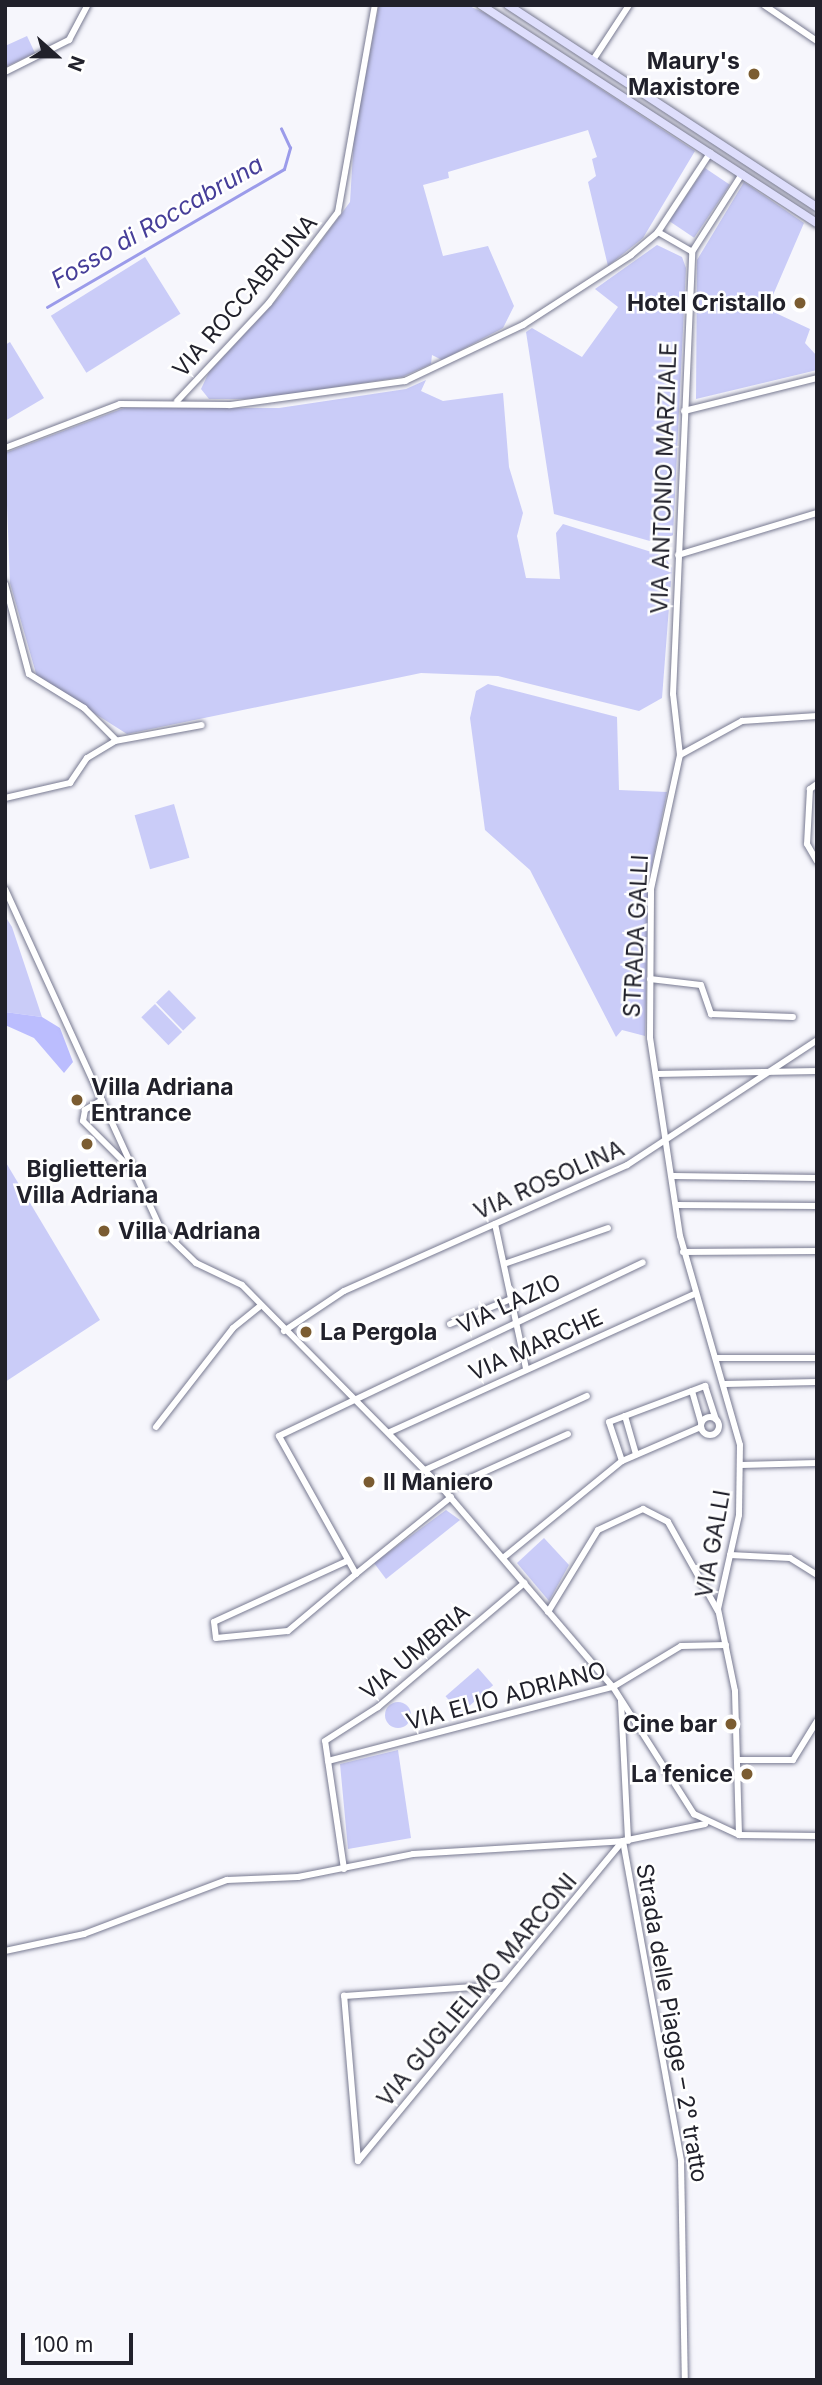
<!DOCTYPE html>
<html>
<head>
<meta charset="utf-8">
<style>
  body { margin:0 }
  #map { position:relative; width:822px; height:2385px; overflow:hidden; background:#f6f6fc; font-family:Inter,sans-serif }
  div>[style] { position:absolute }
  .green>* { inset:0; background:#caccf8; transform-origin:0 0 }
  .round { border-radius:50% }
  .forest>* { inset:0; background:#bbbdfe }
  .stream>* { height:2.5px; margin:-1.25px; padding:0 1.25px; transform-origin:1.25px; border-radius:1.25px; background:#9b9bea }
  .roads { filter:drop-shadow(0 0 2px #787a91) drop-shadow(0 0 2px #787a91) }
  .street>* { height:6px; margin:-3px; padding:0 3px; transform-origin:3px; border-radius:3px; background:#fff }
  .street>.ring { margin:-3px; padding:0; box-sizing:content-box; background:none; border:6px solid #fff; border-radius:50% }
  .secondary>* { height:8px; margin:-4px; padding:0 4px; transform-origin:4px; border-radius:4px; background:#dedefc }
  .dots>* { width:19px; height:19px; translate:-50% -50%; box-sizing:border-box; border:4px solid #fff; border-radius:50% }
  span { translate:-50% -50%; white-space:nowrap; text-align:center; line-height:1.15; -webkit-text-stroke:5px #fff; paint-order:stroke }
  .poi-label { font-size:23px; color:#21212b; font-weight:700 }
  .right { translate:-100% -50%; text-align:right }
  .left { translate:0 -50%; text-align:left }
  .street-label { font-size:23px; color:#21212b }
  .water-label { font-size:24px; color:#463e99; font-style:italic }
  .frame { position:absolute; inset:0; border:7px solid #21212b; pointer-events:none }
  .north { position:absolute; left:21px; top:21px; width:70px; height:70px; -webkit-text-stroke:5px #fff; paint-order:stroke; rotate:111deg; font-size:19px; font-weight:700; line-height:28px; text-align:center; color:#21212b }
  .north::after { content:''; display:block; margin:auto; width:24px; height:32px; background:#21212b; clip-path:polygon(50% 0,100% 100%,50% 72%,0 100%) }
  .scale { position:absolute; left:21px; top:2333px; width:112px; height:32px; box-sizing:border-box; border:4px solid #21212b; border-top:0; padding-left:9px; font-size:21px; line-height:24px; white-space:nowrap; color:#21212b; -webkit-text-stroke:5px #fff; paint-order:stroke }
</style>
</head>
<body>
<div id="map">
  <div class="green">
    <i style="clip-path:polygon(379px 5px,467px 5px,485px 13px,695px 151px,643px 238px,608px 266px,588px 182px,596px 176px,592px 159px,597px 157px,588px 130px,448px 172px,449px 178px,423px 185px,443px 256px,488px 246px,514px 306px,503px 328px,442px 360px,432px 355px,431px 364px,402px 377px,258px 399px,209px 399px,201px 389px,209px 372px,281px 295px,350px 202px,354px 137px)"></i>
    <i style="clip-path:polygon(27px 36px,35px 53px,5px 67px,5px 46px)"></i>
    <i style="left:705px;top:168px;width:30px;height:64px;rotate:34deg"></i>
    <i style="clip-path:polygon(744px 182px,804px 223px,767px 309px,810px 329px,805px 343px,817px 356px,817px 370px,696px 399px,697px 260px)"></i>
    <i style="clip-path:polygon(657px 245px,682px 257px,686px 268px,673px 535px,657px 543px,554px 514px,526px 332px,532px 328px,582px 357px,618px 307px,595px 289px)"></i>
    <i style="left:145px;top:257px;width:67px;height:111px;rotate:58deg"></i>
    <i style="clip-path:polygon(10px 342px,44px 398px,5px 421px,5px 345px)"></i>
    <i style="clip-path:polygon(426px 380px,421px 391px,443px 401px,503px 393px,509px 467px,523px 513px,517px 536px,526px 578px,560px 579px,556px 533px,563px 524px,664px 556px,672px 568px,662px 698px,639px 711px,498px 676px,421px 673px,127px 734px,37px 677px,10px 583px,5px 453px,124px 408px,279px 408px,406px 389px)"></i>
    <i style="clip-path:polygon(488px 684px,617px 717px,619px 790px,667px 792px,649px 879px,645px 1036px,622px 1030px,616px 1037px,530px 870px,485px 830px,470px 718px,476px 691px)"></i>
    <i style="left:174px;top:804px;width:56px;height:41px;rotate:74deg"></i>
    <i style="clip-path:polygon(5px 916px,12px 927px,42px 1017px,5px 1012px)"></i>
    <i style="left:169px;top:990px;width:39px;height:18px;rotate:46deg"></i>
    <i style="left:155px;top:1004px;width:39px;height:19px;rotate:46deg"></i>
    <i style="clip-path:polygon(5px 1161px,100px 1320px,5px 1382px)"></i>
    <i style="clip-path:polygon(446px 1510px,460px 1520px,386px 1579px,374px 1563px)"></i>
    <i style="clip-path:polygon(544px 1538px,569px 1565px,549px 1601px,517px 1563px)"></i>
    <i style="left:478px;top:1668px;width:23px;height:43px;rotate:49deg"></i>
    <i class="round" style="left:385px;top:1702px;width:26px;height:26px"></i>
    <i style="clip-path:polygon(398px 1750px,411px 1838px,348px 1849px,340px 1764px)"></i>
  </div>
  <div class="forest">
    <i style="clip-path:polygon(5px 1012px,42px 1017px,60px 1028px,73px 1062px,64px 1073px,34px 1038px,5px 1025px)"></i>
  </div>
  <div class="stream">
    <i style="left:47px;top:307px;width:274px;rotate:-30.2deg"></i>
    <i style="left:284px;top:169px;width:22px;rotate:-74deg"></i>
    <i style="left:290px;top:148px;width:21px;rotate:-115deg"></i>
  </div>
  <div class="roads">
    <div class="street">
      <i style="left:764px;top:5px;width:64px;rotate:34.2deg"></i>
      <i style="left:593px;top:60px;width:66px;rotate:-56.8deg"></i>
      <i style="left:5px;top:72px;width:72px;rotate:-26.6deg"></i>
      <i style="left:69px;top:40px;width:40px;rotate:-62deg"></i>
      <i style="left:658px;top:232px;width:39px;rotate:30deg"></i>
      <i style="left:177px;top:401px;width:134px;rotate:-46.8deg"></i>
      <i style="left:269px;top:303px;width:114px;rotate:-52.8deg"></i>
      <i style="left:338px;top:212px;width:210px;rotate:-79.9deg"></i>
      <i style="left:684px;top:411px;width:137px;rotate:-13.9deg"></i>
      <i style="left:5px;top:448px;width:123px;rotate:-20.9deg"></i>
      <i style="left:120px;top:404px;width:110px;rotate:0.5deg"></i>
      <i style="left:230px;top:405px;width:177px;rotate:-7.8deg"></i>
      <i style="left:405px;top:381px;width:131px;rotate:-25.4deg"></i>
      <i style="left:523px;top:325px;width:129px;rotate:-32.9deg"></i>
      <i style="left:631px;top:255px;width:35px;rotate:-40deg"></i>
      <i style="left:658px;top:232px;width:95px;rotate:-56.6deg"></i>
      <i style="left:678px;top:555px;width:145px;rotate:-16.8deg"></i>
      <i style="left:5px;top:584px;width:93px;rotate:75.1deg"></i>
      <i style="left:29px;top:674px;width:65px;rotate:31.7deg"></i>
      <i style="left:84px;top:708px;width:45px;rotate:45deg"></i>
      <i style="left:680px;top:755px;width:61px;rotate:-96.5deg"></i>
      <i style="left:673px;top:694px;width:442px;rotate:-87.5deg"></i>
      <i style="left:692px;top:252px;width:93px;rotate:-57.3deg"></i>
      <i style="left:817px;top:784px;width:9px;rotate:144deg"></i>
      <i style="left:810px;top:789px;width:55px;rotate:93.1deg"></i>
      <i style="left:807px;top:844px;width:20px;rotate:60deg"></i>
      <i style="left:5px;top:798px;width:67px;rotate:-13deg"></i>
      <i style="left:70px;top:783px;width:30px;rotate:-56deg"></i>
      <i style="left:87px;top:758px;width:33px;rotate:-31deg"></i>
      <i style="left:115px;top:741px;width:88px;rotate:-10.4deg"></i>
      <i style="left:5px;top:889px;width:374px;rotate:65.4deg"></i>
      <i style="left:161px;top:1229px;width:49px;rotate:44.2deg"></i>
      <i style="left:196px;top:1263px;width:51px;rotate:25.6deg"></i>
      <i style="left:242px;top:1285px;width:288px;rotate:45.4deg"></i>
      <i style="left:444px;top:1490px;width:260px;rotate:49.4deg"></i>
      <i style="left:613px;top:1687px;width:151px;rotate:57.5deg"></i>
      <i style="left:694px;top:1814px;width:50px;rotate:25deg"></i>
      <i style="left:739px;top:1835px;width:78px;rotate:0.7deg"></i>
      <i style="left:650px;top:979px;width:51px;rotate:6.7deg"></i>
      <i style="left:701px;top:985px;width:31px;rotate:71deg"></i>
      <i style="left:711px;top:1014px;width:82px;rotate:2.1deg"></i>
      <i style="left:656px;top:1074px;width:161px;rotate:-1.1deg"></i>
      <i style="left:102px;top:1100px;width:20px;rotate:150deg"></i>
      <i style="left:85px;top:1110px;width:11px;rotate:100deg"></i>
      <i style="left:83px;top:1121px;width:71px;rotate:45deg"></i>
      <i style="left:673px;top:1176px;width:144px;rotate:0.8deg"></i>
      <i style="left:676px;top:1205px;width:141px;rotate:0.4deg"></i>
      <i style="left:495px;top:1224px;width:147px;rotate:77.9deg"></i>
      <i style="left:683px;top:1252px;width:134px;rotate:-0.4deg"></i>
      <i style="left:504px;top:1264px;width:110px;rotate:-19.1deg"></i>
      <i style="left:450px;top:1324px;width:66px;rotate:-22.3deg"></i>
      <i style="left:284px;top:1331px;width:72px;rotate:-33.7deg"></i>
      <i style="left:344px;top:1291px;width:310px;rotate:-24deg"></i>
      <i style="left:627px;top:1165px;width:227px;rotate:-33.3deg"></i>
      <i style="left:717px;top:1358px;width:100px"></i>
      <i style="left:725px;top:1384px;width:92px;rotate:-1.2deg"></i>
      <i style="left:692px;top:1391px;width:33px;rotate:74deg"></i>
      <i style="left:625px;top:1416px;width:40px;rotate:74deg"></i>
      <i class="ring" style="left:701px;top:1417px;width:12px;height:12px"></i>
      <i style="left:156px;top:1427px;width:125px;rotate:-52.1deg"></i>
      <i style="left:233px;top:1328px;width:36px;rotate:-39deg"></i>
      <i style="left:390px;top:1432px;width:336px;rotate:-24.4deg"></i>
      <i style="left:622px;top:1461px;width:41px;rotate:-108.4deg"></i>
      <i style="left:609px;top:1422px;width:103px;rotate:-20.6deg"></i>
      <i style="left:705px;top:1386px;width:35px;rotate:72deg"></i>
      <i style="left:741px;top:1465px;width:76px;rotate:-1.5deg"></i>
      <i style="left:425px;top:1470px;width:178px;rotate:-24.6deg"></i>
      <i style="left:444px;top:1490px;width:136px;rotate:-24.3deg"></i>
      <i style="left:451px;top:1497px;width:122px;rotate:141deg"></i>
      <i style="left:356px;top:1574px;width:158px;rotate:-119.2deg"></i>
      <i style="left:279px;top:1436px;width:403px;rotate:-25.5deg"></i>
      <i style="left:730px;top:1555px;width:60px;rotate:2.9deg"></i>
      <i style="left:790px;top:1558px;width:32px;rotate:32deg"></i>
      <i style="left:503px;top:1558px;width:154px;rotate:-39.2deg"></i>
      <i style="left:622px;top:1461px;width:86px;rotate:-23.3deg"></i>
      <i style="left:347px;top:1561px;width:146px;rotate:155.4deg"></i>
      <i style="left:214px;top:1622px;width:16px;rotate:83deg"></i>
      <i style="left:216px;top:1638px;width:72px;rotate:-5.6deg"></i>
      <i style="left:288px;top:1631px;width:89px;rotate:-40deg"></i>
      <i style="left:548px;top:1612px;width:96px;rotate:-58.6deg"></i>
      <i style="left:598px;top:1530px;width:50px;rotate:-25deg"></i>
      <i style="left:643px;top:1509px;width:28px;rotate:27deg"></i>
      <i style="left:668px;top:1522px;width:102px;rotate:60.7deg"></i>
      <i style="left:621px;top:1701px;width:140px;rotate:87.1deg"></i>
      <i style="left:737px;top:1760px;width:56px"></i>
      <i style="left:793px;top:1760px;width:46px;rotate:-58.4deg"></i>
      <i style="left:328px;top:1761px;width:294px;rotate:-14.6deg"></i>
      <i style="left:613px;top:1687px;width:79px;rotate:-31.1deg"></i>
      <i style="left:681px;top:1646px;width:45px;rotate:-1.3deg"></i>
      <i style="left:739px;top:1835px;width:144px;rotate:-91.6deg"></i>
      <i style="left:735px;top:1691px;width:84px;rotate:-101.7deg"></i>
      <i style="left:718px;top:1609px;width:96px;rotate:-77.4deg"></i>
      <i style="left:739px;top:1515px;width:70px;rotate:-89.2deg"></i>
      <i style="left:740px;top:1445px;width:217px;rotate:-106deg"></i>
      <i style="left:680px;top:1236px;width:200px;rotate:-98.6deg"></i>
      <i style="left:650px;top:1038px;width:149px;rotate:-89.6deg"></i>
      <i style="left:651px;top:889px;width:137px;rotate:-77.8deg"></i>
      <i style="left:680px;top:755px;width:71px;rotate:-28.7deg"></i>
      <i style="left:742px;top:721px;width:75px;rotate:-3.8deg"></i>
      <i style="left:623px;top:1841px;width:325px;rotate:79.7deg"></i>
      <i style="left:681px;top:2161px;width:219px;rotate:89deg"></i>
      <i style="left:344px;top:1869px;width:129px;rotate:-98.4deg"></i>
      <i style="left:325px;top:1741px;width:63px;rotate:-32.7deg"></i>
      <i style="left:378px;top:1707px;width:192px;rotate:-40.3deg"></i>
      <i style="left:5px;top:1951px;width:81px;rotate:-12.1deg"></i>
      <i style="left:84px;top:1934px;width:153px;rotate:-20.7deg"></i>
      <i style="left:227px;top:1880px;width:71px;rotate:-2.4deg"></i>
      <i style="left:298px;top:1877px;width:117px;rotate:-11.3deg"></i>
      <i style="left:413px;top:1854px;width:210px;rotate:-3.5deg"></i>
      <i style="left:623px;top:1841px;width:84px;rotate:-11.7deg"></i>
      <i style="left:358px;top:2161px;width:415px;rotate:-50.4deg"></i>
      <i style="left:358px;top:2161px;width:166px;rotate:-94.8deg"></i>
      <i style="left:344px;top:1996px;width:158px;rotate:-4deg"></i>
    </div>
    <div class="secondary">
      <i style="left:481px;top:5px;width:401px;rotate:33deg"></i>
      <i style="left:508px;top:5px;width:369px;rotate:33.2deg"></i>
    </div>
  </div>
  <div class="dots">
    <i style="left:754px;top:74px;background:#7b5c31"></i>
    <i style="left:800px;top:303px;background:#7b5c31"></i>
    <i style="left:77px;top:1100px;background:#7b5c31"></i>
    <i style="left:87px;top:1144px;background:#7b5c31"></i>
    <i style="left:104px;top:1231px;background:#7b5c31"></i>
    <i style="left:306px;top:1332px;background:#7b5c31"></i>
    <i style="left:369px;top:1482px;background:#7b5c31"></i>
    <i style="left:731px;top:1724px;background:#7b5c31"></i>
    <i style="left:747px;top:1774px;background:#7b5c31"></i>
  </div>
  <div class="poi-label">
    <span class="right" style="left:740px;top:74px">Maury's<br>Maxistore</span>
    <span class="right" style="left:786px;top:303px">Hotel Cristallo</span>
    <span class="left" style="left:91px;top:1100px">Villa Adriana<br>Entrance</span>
    <span style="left:87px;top:1182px">Biglietteria<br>Villa Adriana</span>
    <span class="left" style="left:118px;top:1231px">Villa Adriana</span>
    <span class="left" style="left:320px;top:1332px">La Pergola</span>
    <span class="left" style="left:383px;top:1482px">Il Maniero</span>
    <span class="right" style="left:717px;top:1724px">Cine bar</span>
    <span class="right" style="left:733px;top:1774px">La fenice</span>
  </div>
  <div class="street-label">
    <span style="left:245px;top:296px;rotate:-49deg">VIA ROCCABRUNA</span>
    <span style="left:664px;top:478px;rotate:-88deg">VIA ANTONIO MARZIALE</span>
    <span style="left:636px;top:936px;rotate:-87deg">STRADA GALLI</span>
    <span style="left:549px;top:1180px;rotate:-24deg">VIA ROSOLINA</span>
    <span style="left:509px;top:1304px;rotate:-25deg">VIA LAZIO</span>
    <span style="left:536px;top:1345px;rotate:-24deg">VIA MARCHE</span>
    <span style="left:713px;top:1544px;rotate:-80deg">VIA GALLI</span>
    <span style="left:415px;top:1652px;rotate:-40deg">VIA UMBRIA</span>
    <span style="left:506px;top:1696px;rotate:-15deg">VIA ELIO ADRIANO</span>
    <span style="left:477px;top:1990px;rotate:-50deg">VIA GUGLIELMO MARCONI</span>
    <span style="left:672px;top:2023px;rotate:80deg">Strada delle Piagge – 2º tratto</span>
  </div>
  <div class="water-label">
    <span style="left:157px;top:222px;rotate:-30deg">Fosso di Roccabruna</span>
  </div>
  <div class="frame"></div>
  <div class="north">N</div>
  <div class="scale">100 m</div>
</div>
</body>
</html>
